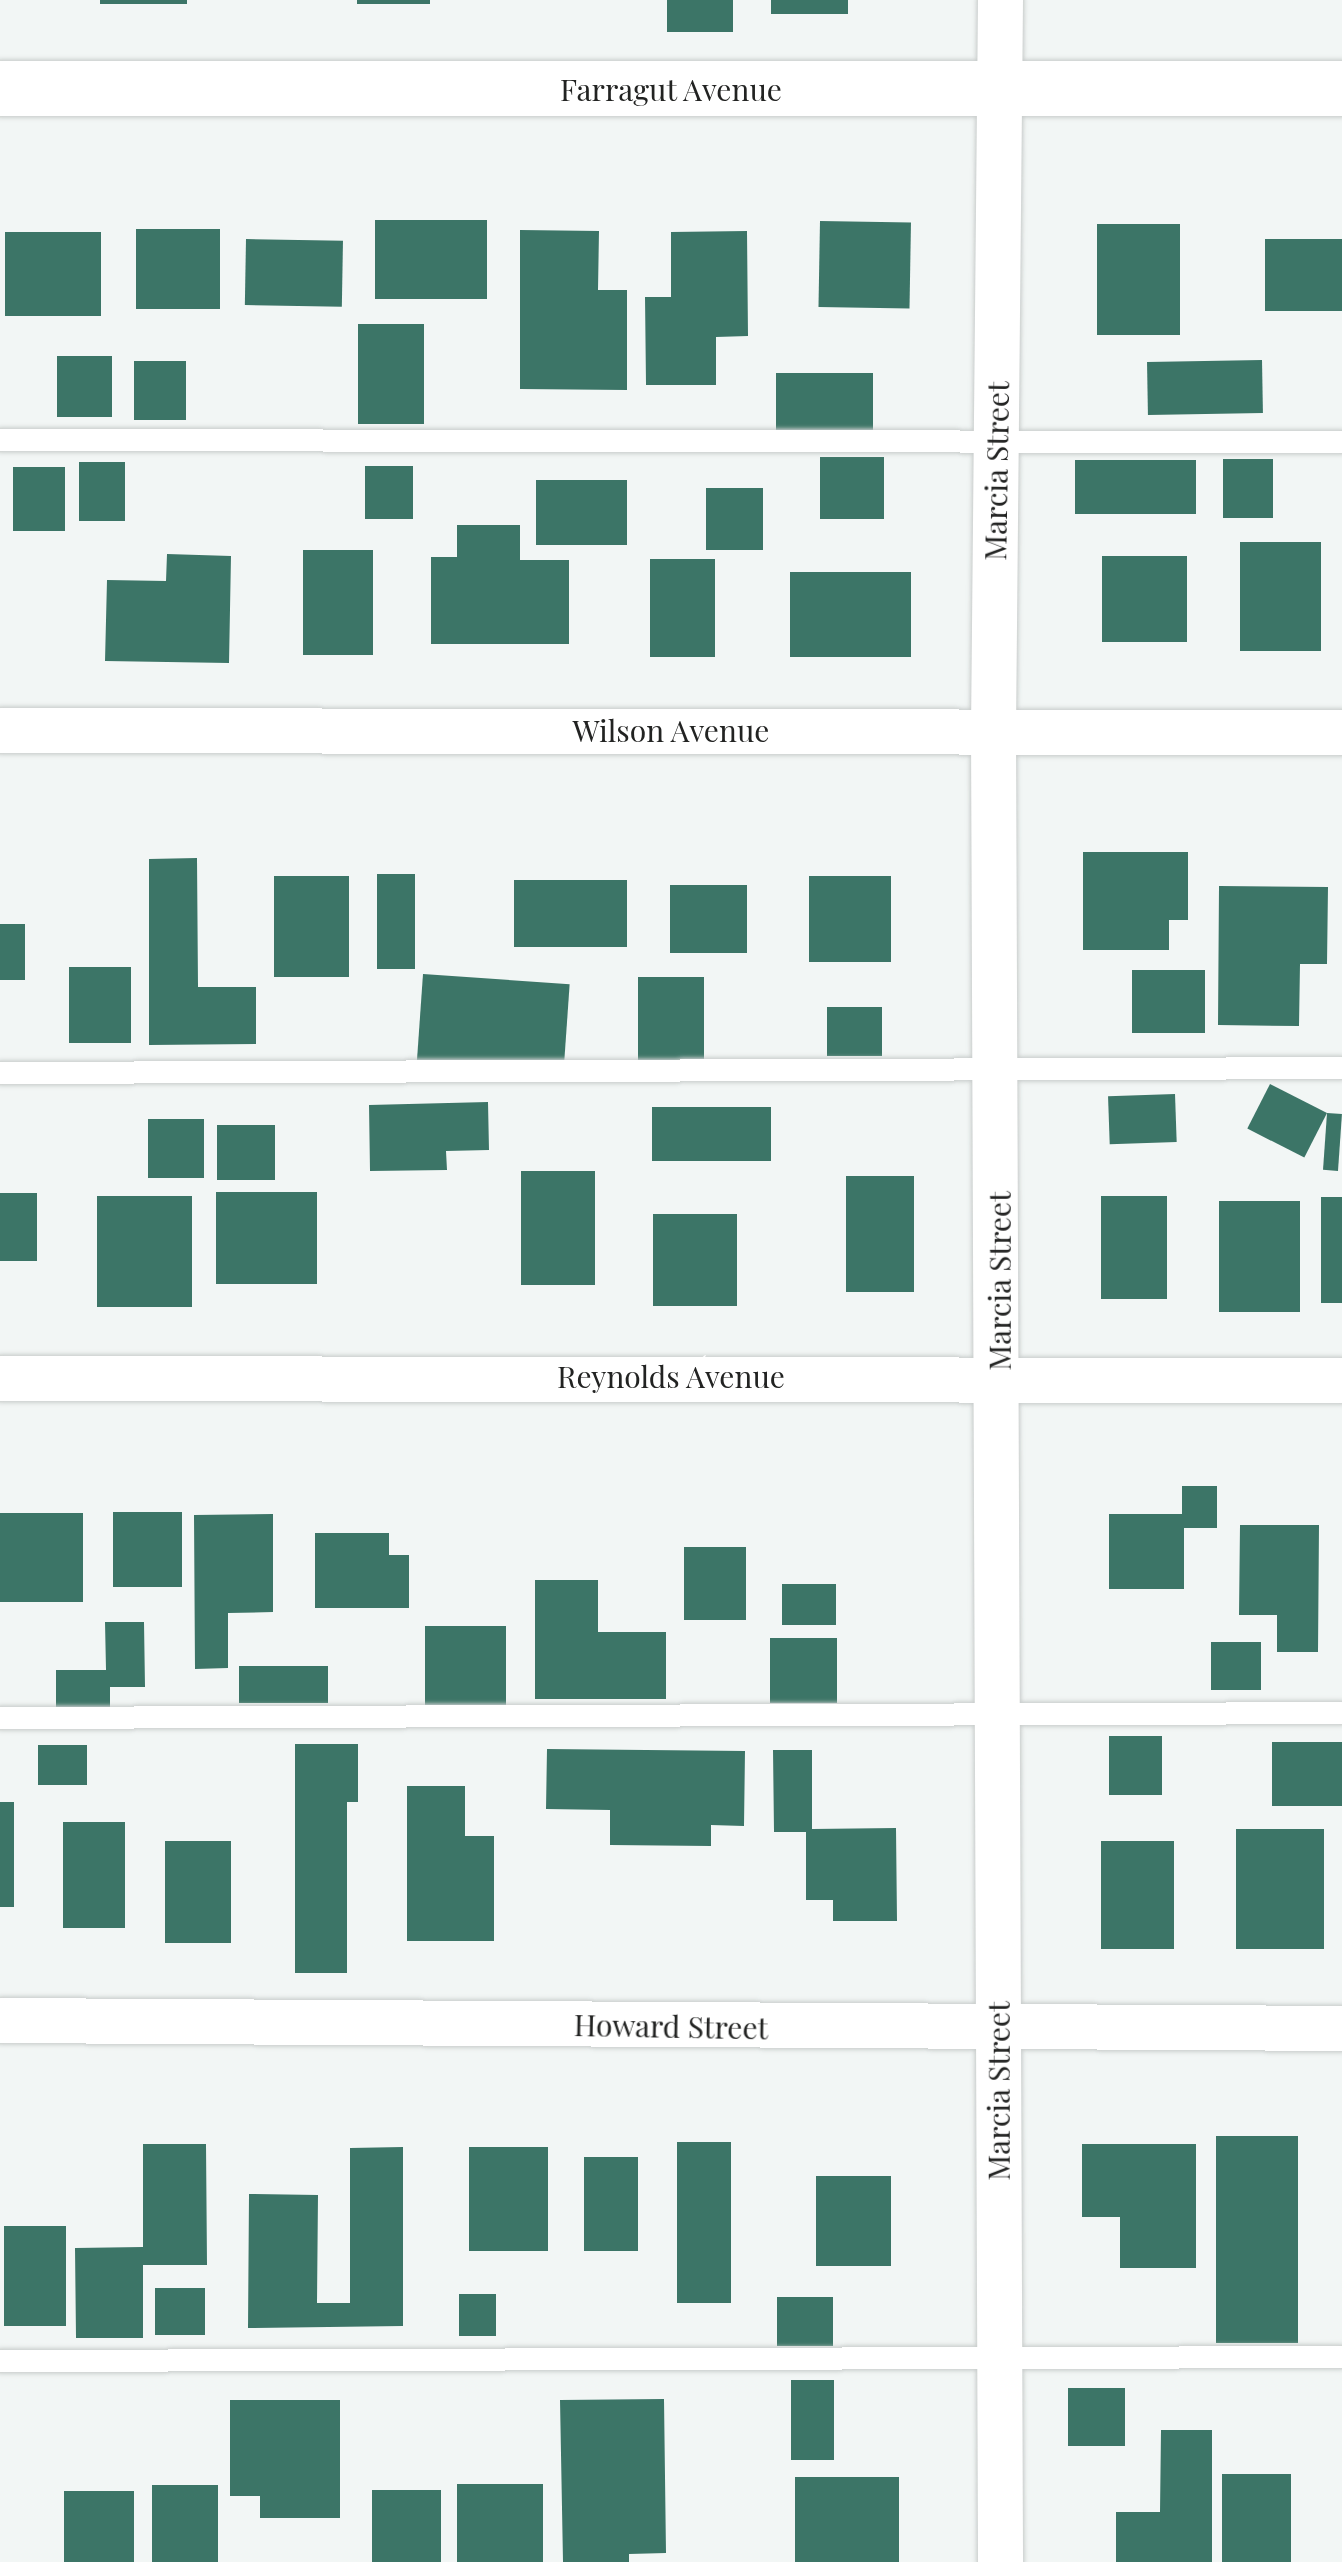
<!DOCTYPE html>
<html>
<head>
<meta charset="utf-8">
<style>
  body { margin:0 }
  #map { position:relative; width:1342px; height:2562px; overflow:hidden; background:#f2f6f5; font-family:"Playfair Display",serif }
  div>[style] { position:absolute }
  .building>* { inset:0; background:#3c7567; transform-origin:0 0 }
  .roads { filter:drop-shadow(0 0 2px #c8cccb) drop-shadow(0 0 2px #c8cccb) }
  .lane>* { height:22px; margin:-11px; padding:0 11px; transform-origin:11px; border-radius:11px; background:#fff }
  .street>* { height:45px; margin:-22.5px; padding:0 22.5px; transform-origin:22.5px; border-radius:22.5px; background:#fff }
  .secondary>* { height:55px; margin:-27.5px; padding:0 27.5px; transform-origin:27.5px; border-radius:27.5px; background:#fff }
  span { translate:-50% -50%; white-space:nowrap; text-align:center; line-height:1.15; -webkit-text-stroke:10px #fff; paint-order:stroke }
  .street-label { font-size:30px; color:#222322 }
</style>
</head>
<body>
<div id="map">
  <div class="building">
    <i style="left:100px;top:0;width:87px;height:4px"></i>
    <i style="left:357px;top:0;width:73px;height:4px"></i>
    <i style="left:667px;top:0;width:66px;height:32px"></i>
    <i style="left:771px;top:0;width:77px;height:14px"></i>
    <i style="left:375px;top:220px;width:112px;height:79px"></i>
    <i style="left:820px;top:221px;width:91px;height:86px;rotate:1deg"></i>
    <i style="left:1097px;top:224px;width:83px;height:111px"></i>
    <i style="left:136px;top:229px;width:84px;height:80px"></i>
    <i style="clip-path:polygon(520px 230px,599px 231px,598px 290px,627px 290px,627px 390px,520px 389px)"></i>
    <i style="clip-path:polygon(747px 231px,748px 336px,716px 337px,716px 385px,646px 385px,645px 297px,671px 297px,671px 232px)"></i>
    <i style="left:5px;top:232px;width:96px;height:84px"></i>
    <i style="left:246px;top:239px;width:97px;height:66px;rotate:1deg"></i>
    <i style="left:1265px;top:239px;width:77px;height:72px"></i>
    <i style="left:358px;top:324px;width:66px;height:100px"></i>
    <i style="left:57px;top:356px;width:55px;height:61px"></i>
    <i style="left:1262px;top:360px;width:53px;height:115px;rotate:89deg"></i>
    <i style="left:134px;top:361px;width:52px;height:59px"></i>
    <i style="left:776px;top:373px;width:97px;height:57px"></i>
    <i style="left:820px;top:457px;width:64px;height:62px"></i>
    <i style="left:1223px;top:459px;width:50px;height:59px"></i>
    <i style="left:1075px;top:460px;width:121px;height:54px"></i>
    <i style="left:79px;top:462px;width:46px;height:59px"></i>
    <i style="left:365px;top:466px;width:48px;height:53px"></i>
    <i style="left:13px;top:467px;width:52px;height:64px"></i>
    <i style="left:536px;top:480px;width:91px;height:65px"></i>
    <i style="left:706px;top:488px;width:57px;height:62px"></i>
    <i style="clip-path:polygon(457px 525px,520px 525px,520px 560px,569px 560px,569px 644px,431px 644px,431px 557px,457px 557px)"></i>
    <i style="left:1240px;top:542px;width:81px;height:109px"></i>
    <i style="left:303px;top:550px;width:70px;height:105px"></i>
    <i style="clip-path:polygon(167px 554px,231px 556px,229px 663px,105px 661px,107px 580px,166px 581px)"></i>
    <i style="left:1102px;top:556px;width:85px;height:86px"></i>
    <i style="left:650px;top:559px;width:65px;height:98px"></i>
    <i style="left:790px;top:572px;width:121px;height:85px"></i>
    <i style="clip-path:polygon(1083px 852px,1188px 852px,1188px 920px,1169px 920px,1169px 950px,1083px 950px)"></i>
    <i style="clip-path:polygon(197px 858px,198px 987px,256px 987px,256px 1044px,149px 1045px,149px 859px)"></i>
    <i style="left:377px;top:874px;width:38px;height:95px"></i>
    <i style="left:274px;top:876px;width:75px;height:101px"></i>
    <i style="left:809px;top:876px;width:82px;height:86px"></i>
    <i style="left:514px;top:880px;width:113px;height:67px"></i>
    <i style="left:670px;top:885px;width:77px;height:68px"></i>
    <i style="clip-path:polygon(1219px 886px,1328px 887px,1327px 964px,1300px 964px,1299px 1026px,1218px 1025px)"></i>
    <i style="left:0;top:924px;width:25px;height:56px"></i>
    <i style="left:69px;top:967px;width:62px;height:76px"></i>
    <i style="left:1132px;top:970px;width:73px;height:63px"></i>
    <i style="left:423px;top:974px;width:147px;height:90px;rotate:4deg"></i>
    <i style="left:638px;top:977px;width:66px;height:87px"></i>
    <i style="left:827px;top:1007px;width:55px;height:49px"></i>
    <i style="left:1270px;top:1084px;width:64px;height:50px;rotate:27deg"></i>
    <i style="left:1175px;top:1094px;width:48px;height:67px;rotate:88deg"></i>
    <i style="clip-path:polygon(488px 1102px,489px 1150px,446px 1151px,447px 1170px,370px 1171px,369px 1105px)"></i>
    <i style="left:652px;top:1107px;width:119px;height:54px"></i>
    <i style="left:1327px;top:1113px;width:15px;height:57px;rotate:4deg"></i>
    <i style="left:148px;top:1119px;width:56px;height:59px"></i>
    <i style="left:217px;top:1125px;width:58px;height:55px"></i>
    <i style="left:521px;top:1171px;width:74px;height:114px"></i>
    <i style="left:846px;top:1176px;width:68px;height:116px"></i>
    <i style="left:216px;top:1192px;width:101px;height:92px"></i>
    <i style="left:0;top:1193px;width:37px;height:68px"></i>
    <i style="left:97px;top:1196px;width:95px;height:111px"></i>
    <i style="left:1101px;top:1196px;width:66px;height:103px"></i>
    <i style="left:1321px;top:1197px;width:21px;height:106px"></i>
    <i style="left:1219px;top:1201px;width:81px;height:111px"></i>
    <i style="left:653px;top:1214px;width:84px;height:92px"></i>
    <i style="clip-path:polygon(1182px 1486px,1217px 1486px,1217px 1528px,1184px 1528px,1184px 1589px,1109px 1589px,1109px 1514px,1182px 1514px)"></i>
    <i style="left:113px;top:1512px;width:69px;height:75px"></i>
    <i style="left:0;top:1513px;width:83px;height:89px"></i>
    <i style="clip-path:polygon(273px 1514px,273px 1612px,228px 1613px,228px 1668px,195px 1669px,194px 1515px)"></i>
    <i style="clip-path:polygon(1240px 1525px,1319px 1525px,1318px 1652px,1277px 1652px,1277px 1615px,1239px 1615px)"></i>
    <i style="clip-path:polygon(315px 1533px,389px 1533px,389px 1555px,409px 1555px,409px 1608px,315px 1608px)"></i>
    <i style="left:684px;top:1547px;width:62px;height:73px"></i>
    <i style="clip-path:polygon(535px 1580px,598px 1580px,598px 1632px,666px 1632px,666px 1699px,535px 1699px)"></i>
    <i style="left:782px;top:1584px;width:54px;height:41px"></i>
    <i style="clip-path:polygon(105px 1622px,144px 1622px,145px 1687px,110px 1687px,110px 1710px,56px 1710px,56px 1670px,106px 1670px)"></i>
    <i style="left:425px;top:1626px;width:81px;height:79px"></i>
    <i style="left:770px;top:1638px;width:67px;height:65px"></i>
    <i style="left:1211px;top:1642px;width:50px;height:48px"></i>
    <i style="left:239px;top:1666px;width:89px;height:37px"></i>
    <i style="left:1109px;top:1736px;width:53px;height:59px"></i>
    <i style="left:1272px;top:1742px;width:70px;height:64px"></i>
    <i style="clip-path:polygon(295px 1744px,358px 1744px,358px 1802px,347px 1802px,347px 1973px,295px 1973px)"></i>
    <i style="left:38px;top:1745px;width:49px;height:40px"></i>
    <i style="clip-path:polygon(547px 1749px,745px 1751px,744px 1826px,711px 1825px,711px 1846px,610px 1845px,610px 1810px,546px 1809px)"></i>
    <i style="clip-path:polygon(773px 1750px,812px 1750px,812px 1829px,896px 1828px,897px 1921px,833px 1921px,833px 1900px,806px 1900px,806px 1832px,774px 1832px)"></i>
    <i style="clip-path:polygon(407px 1786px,465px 1786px,465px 1836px,494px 1836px,494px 1941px,407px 1941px)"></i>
    <i style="left:0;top:1802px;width:14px;height:105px"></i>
    <i style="left:63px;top:1822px;width:62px;height:106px"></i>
    <i style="left:1236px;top:1829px;width:88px;height:120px"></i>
    <i style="left:165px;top:1841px;width:66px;height:102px"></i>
    <i style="left:1101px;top:1841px;width:73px;height:108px"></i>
    <i style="left:1216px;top:2136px;width:82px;height:207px"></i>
    <i style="left:677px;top:2142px;width:54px;height:161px"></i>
    <i style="clip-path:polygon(143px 2144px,206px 2144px,207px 2265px,143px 2265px,143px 2338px,76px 2338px,75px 2248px,143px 2247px)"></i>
    <i style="clip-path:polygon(1082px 2144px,1196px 2144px,1196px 2268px,1120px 2268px,1120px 2217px,1082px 2217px)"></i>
    <i style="clip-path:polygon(403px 2147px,403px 2326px,248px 2328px,249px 2194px,318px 2195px,317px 2303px,350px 2303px,350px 2148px)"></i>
    <i style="left:469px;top:2147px;width:79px;height:104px"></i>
    <i style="left:584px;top:2157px;width:54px;height:94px"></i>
    <i style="left:816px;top:2176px;width:75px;height:90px"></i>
    <i style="left:4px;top:2226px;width:62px;height:100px"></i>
    <i style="left:155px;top:2288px;width:50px;height:47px"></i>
    <i style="left:459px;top:2294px;width:37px;height:42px"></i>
    <i style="left:777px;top:2297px;width:56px;height:49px"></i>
    <i style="left:791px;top:2380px;width:43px;height:80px"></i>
    <i style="left:1068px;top:2388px;width:57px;height:58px"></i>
    <i style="clip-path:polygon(664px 2399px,666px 2553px,629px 2554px,629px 2562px,563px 2562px,560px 2400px)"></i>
    <i style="clip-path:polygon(230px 2400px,340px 2400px,340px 2518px,260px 2518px,260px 2496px,230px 2496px)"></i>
    <i style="clip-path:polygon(1161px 2430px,1212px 2430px,1212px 2562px,1116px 2562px,1116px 2512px,1160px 2512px)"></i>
    <i style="left:1222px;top:2474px;width:69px;height:88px"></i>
    <i style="left:795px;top:2477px;width:104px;height:85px"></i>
    <i style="left:457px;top:2484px;width:86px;height:78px"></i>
    <i style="left:152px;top:2485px;width:66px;height:77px"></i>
    <i style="left:372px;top:2490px;width:69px;height:72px"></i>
    <i style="left:64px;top:2491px;width:70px;height:71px"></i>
  </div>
  <div class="roads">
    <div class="lane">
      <i style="left:0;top:440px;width:1342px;rotate:0.09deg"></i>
      <i style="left:0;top:1073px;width:1342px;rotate:-0.21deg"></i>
      <i style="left:0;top:1718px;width:1342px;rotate:-0.21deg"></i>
      <i style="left:0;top:2361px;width:1342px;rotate:-0.17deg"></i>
    </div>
    <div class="street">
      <i style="left:1000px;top:0;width:729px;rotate:90.55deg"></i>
      <i style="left:993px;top:729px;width:1833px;rotate:89.78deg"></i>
      <i style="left:0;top:730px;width:1342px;rotate:0.09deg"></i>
      <i style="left:0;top:1378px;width:1342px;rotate:0.09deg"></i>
      <i style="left:0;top:2020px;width:1342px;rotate:0.34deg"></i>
    </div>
    <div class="secondary">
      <i style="left:0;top:88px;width:1342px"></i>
    </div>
  </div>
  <div class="street-label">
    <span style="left:671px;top:89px">Farragut Avenue</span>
    <span style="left:996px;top:471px;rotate:-89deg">Marcia Street</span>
    <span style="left:671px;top:730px">Wilson Avenue</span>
    <span style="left:999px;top:1281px;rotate:-90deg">Marcia Street</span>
    <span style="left:671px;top:1376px">Reynolds Avenue</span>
    <span style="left:671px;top:2026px;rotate:1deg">Howard Street</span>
    <span style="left:998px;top:2091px;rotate:-90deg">Marcia Street</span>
  </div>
</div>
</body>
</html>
